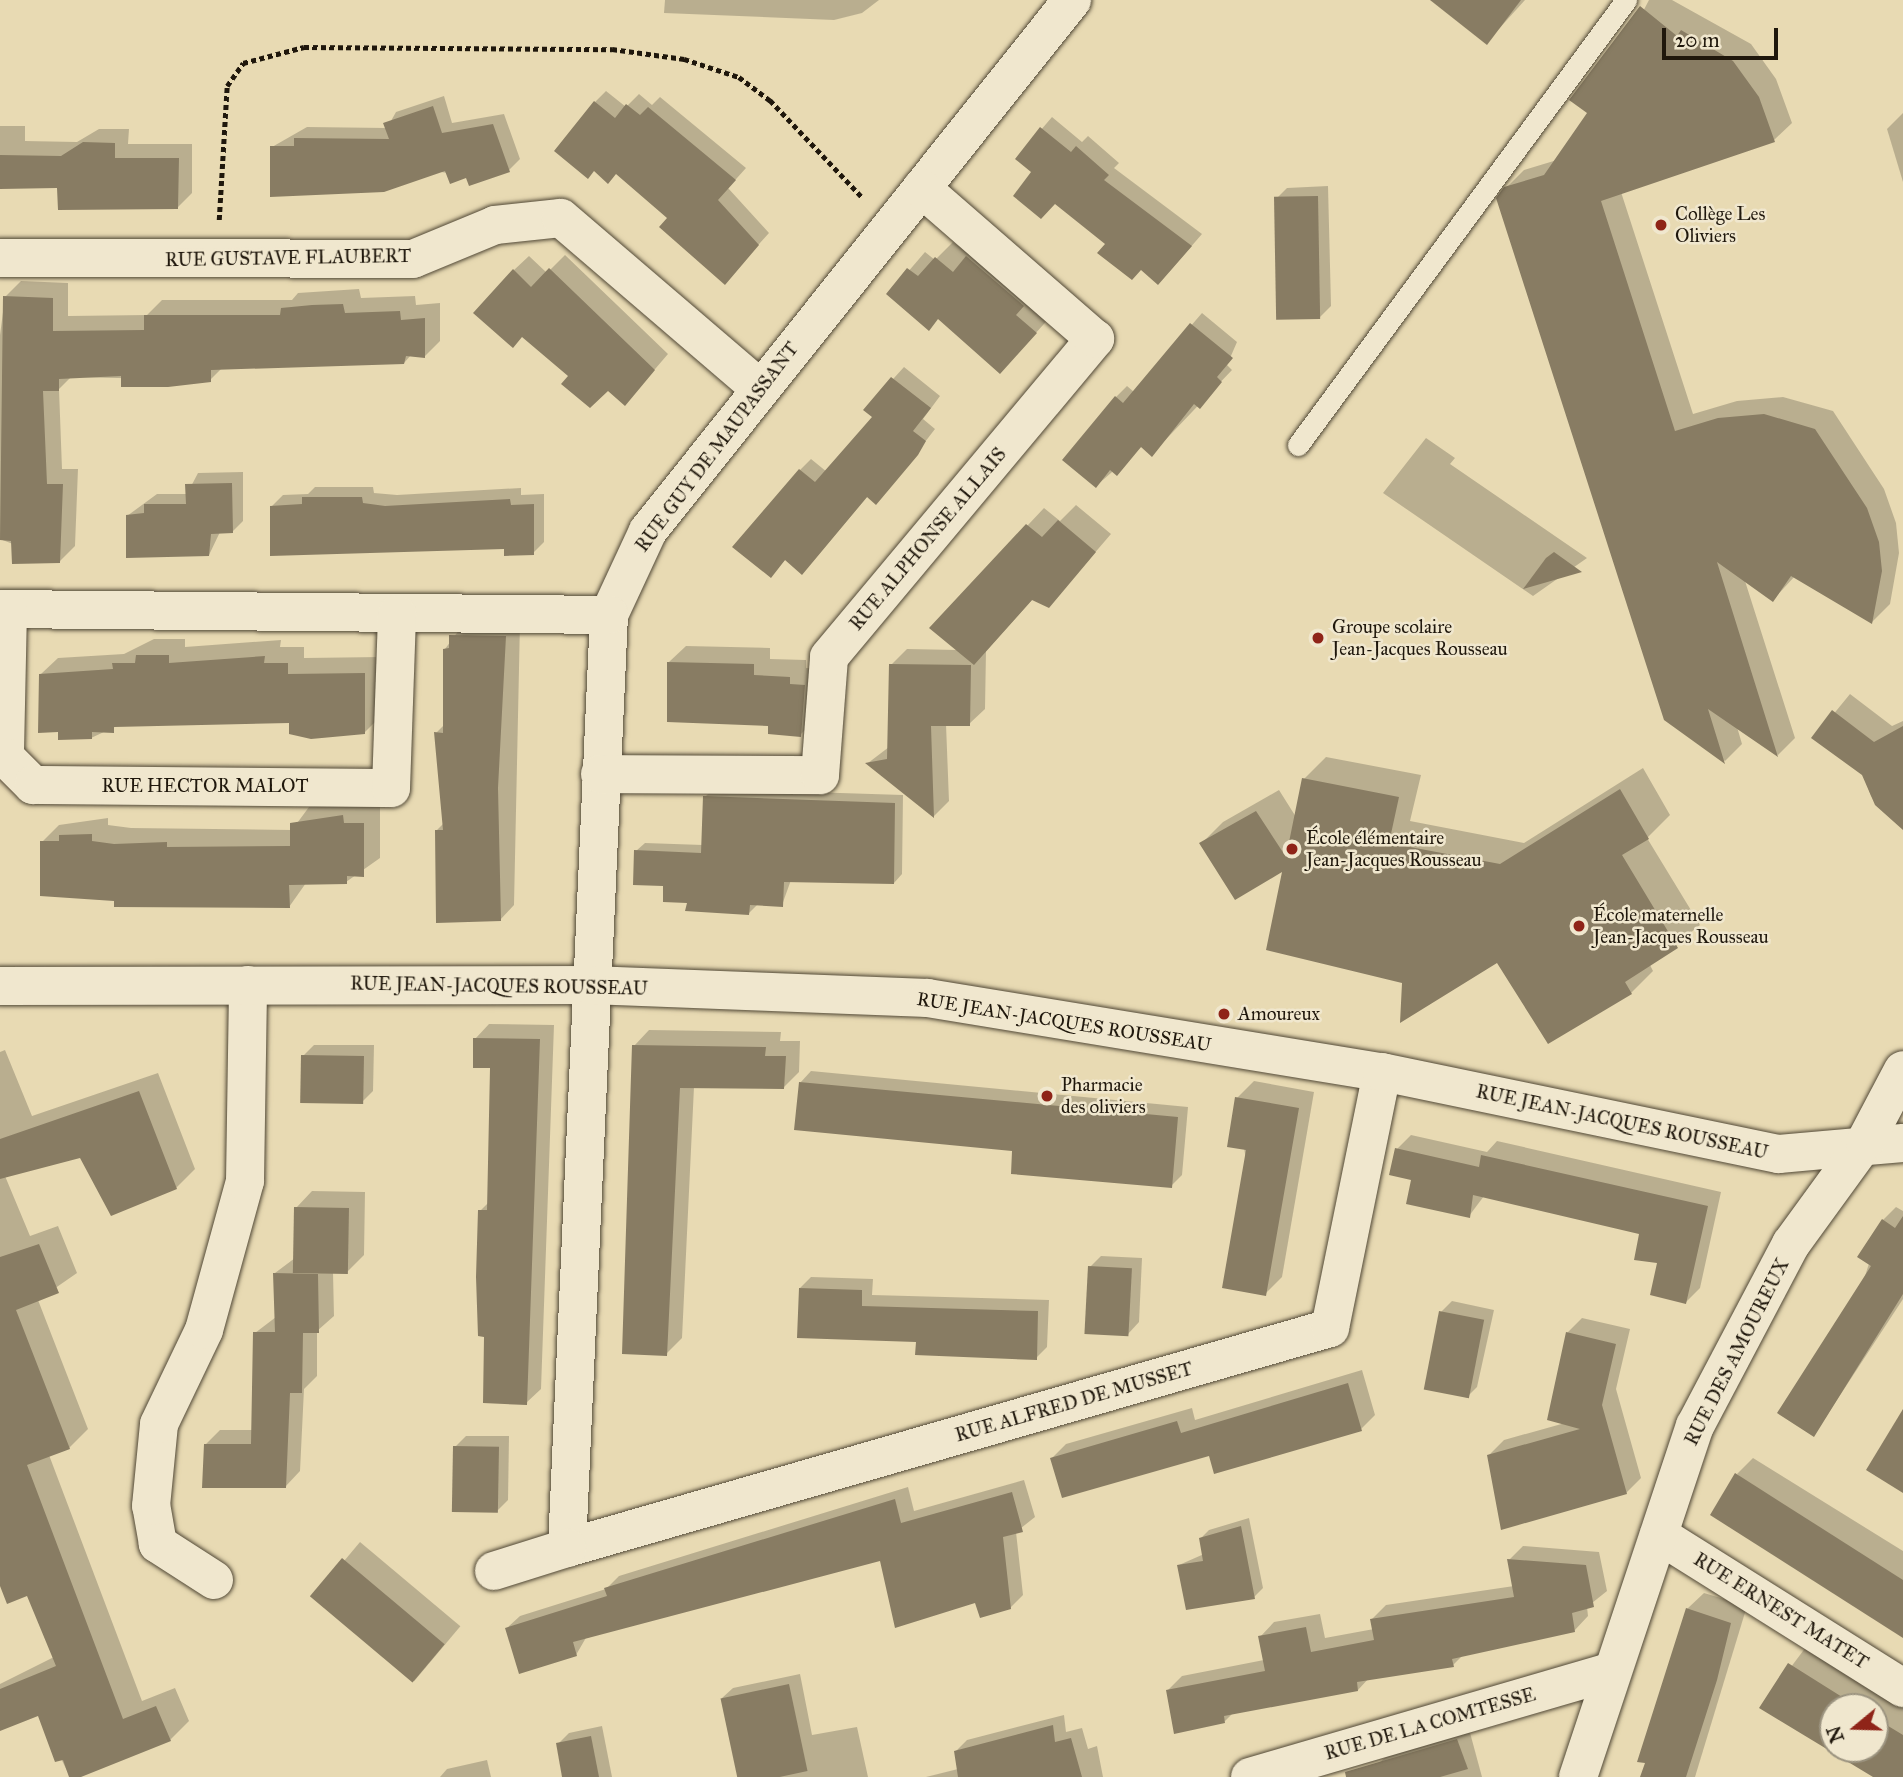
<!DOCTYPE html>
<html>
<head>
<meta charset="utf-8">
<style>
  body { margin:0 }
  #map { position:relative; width:1903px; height:1777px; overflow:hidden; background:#e8dab3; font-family:"IM FELL Great Primer",serif }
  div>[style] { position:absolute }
  .shadow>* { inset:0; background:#0003; transform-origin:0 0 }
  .building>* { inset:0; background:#887c63; transform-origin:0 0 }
  .path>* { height:4.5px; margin-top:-2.25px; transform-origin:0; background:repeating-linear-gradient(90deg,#1f170c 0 5px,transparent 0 8.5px) }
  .roads { filter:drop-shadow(0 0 2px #514836) drop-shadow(0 0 2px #514836) }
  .lane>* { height:21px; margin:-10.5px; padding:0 10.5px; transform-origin:10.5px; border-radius:10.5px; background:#f0e7ce }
  .street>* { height:38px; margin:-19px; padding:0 19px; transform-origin:19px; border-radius:19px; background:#f0e7ce }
  .secondary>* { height:38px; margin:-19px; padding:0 19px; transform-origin:19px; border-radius:19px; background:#f0e7ce }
  .dots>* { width:19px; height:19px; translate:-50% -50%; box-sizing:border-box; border:4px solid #f0e7ce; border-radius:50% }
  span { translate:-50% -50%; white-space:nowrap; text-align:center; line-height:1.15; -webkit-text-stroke:5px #f0e7ce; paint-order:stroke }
  .poi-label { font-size:19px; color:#1f170c }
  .left { translate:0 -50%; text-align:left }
  .street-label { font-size:19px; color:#1f170c }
  .north { position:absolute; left:1819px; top:1693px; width:70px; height:70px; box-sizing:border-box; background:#f0e7ce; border:2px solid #9c9480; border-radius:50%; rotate:251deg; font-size:19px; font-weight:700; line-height:28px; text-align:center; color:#1f170c }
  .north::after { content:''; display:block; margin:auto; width:24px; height:32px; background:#8f2418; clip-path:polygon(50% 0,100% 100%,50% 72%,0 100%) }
  .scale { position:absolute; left:1662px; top:28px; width:116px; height:32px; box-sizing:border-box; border:4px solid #1f170c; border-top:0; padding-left:9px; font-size:21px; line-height:24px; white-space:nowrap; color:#1f170c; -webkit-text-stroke:5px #f0e7ce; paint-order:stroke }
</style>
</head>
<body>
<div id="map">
  <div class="shadow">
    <i style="clip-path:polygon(665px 0,879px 0,862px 13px,834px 20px,664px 13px)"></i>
    <i style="clip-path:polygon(1432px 0,1525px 0,1487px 42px)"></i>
    <i style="clip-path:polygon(1649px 0,1672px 0,1751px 44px,1776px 79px,1792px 123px,1774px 140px,1621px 192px,1693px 414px,1737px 401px,1783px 397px,1833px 411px,1884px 489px,1896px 523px,1899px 553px,1890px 604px,1872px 622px,1795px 576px,1773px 600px,1745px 581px,1795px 738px,1778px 755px,1737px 727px,1742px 744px,1725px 761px,1665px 719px,1506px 188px,1524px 170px,1557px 160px,1590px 113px)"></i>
    <i style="clip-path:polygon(606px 91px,626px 107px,639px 94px,652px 105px,660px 97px,746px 168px,728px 188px,769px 233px,735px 271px,669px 218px,595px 102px)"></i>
    <i style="clip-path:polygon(444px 96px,452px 123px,504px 114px,520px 159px,509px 170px,468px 176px,272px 147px,307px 127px,387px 128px,396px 112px)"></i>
    <i style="clip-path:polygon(1903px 113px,1903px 182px,1887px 129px)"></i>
    <i style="clip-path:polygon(1052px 117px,1082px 142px,1088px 136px,1119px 163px,1114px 168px,1202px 234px,1169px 272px,1107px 243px,1017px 158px)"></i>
    <i style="clip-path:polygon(0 126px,25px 126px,25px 141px,77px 142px,99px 129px,129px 129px,128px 144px,192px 144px,192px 193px,177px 208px,59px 186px,0 187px)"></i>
    <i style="clip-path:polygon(1328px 186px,1331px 306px,1320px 317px,1276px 199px,1287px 188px)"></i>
    <i style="clip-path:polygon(953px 242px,1052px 315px,1016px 355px,889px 294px,925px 252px,935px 260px)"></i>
    <i style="clip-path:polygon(565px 255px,668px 354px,625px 404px,608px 389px,570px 376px,522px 336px,514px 270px,529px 256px,547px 273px)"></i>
    <i style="clip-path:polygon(21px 281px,68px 283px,68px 316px,147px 315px,162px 300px,292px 300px,298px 293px,359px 289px,361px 298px,415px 296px,416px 305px,440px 303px,440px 341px,425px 356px,411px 355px,404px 363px,222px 368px,210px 380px,71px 377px,59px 389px,62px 469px,78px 469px,75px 546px,59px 562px,0 539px,0 335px,5px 297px)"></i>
    <i style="clip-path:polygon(1202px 313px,1237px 342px,1227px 365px,1232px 370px,1152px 454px,1142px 446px,1096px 486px,1064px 459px,1116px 397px,1127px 386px,1134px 392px)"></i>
    <i style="clip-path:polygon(904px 367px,940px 396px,923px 419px,935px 429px,887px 491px,868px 496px,813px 561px,786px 559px,770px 576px,800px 470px,811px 459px,827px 472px,875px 417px,865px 410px)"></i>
    <i style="clip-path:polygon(1426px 438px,1455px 458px,1450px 464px,1587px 558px,1533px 596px,1383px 493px)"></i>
    <i style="clip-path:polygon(243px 472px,243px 521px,232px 532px,220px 532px,209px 555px,127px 516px,157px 494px,187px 494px,198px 473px)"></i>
    <i style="clip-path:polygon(315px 487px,373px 487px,374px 493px,397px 495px,521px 488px,521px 495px,544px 494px,544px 542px,533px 553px,272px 506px,283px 495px,308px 494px)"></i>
    <i style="clip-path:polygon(1076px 505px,1111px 534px,1049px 606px,1033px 599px,986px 651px,985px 709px,969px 724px,946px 724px,949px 801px,934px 816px,868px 763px,889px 747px,891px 665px,907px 649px,958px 650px,931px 628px,1044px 508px,1060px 521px)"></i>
    <i style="clip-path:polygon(465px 622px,520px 622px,514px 905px,500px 920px,436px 831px,444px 823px,436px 733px,445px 724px,445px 649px)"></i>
    <i style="clip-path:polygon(154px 639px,185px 639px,185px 647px,281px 640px,280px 647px,304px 647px,304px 658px,381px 657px,381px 716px,364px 733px,291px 721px,119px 725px,91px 738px,60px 731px,41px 674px,58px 658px,124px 654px)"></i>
    <i style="clip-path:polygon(686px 646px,770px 648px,770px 659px,806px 660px,806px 668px,821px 669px,817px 718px,800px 735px,770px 724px,669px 662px)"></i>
    <i style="clip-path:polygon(1850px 694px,1892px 726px,1903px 721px,1903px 819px,1887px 814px,1871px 796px,1863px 774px,1814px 738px)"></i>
    <i style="clip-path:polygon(1326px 757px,1421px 775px,1410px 821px,1524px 843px,1643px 768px,1670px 815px,1647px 838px,1700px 925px,1650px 965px,1653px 971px,1631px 993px,1497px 961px,1404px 982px,1285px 868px,1201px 844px,1223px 822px,1279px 790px,1296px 817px,1304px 779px)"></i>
    <i style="clip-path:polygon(713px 789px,903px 795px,902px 874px,894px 883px,791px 880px,782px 905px,758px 904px,749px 913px,689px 901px,636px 851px,645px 843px,703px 845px,705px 797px)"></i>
    <i style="clip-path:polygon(359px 799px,360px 807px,380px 807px,380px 858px,346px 882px,306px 883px,289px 907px,116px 900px,42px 842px,59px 825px,108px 818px,108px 825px,131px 828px,292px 830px,309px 807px)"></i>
    <i style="clip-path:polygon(489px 1024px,554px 1025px,541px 1389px,526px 1403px,486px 1335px,480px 1211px,489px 1202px,492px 1066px,475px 1039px)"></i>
    <i style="clip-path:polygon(649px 1030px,781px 1032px,780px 1041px,800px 1041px,799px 1072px,783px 1088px,694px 1087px,682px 1338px,666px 1354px,634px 1046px)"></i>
    <i style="clip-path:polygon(314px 1045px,374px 1045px,373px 1091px,362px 1102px,303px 1056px)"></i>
    <i style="clip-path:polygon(5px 1050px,32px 1116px,158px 1073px,195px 1169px,176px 1188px,81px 1156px,5px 1176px,30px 1236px,58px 1226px,77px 1273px,38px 1300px,88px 1429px,69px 1448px,49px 1455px,142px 1701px,175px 1688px,189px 1721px,170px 1740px,77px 1777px,70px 1777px,39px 1713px,0 1722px,0 1684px,54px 1657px,28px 1594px,0 1581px,0 1052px)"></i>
    <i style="clip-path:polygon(811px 1071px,1188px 1107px,1182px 1175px,1171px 1186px,1014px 1149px,800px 1083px)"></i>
    <i style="clip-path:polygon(1254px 1081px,1314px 1092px,1282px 1277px,1265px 1294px,1237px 1098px)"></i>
    <i style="clip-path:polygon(1411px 1135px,1487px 1152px,1497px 1141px,1721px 1192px,1700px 1288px,1686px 1302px,1641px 1233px,1484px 1196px,1469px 1216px,1413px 1179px,1397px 1149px)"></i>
    <i style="clip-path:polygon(312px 1191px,365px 1192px,364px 1255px,347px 1272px,333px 1272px,334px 1316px,317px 1331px,317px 1376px,304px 1389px,300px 1471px,285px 1487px,205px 1445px,220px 1430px,253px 1430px,255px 1333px,276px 1317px,275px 1273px,295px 1258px,296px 1208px)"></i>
    <i style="clip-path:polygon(1896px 1207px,1903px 1211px,1903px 1299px,1814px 1435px,1883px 1220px)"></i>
    <i style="clip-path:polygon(1101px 1256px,1142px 1258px,1139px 1322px,1128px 1334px,1090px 1267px)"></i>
    <i style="clip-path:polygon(811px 1277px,873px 1279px,872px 1295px,1049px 1300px,1047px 1347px,1036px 1358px,800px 1288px)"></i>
    <i style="clip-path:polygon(1452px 1301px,1494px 1310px,1477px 1387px,1466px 1398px,1441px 1312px)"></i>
    <i style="clip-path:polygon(1582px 1318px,1630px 1329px,1616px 1389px,1641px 1478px,1626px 1493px,1489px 1455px,1504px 1440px,1565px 1423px,1567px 1333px)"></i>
    <i style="clip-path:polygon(1362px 1370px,1375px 1415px,1361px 1429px,1211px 1453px,1052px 1458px,1066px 1444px,1192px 1408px,1195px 1420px)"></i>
    <i style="clip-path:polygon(466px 1436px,509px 1436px,508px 1500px,497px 1511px,455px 1447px)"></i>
    <i style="clip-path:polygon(1753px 1458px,1903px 1551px,1903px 1635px,1737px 1474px)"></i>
    <i style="clip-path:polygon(1024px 1480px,1035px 1517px,1016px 1532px,1023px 1595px,1010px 1608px,977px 1600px,881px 1559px,587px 1636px,576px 1655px,507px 1628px,520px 1616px,606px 1589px,619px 1576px,908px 1487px,914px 1511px)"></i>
    <i style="clip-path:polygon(1249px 1518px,1263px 1588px,1254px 1597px,1179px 1565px,1204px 1554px,1200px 1539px,1209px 1530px)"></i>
    <i style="left:360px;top:1542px;width:131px;height:72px;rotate:40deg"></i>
    <i style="clip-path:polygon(1523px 1546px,1599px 1552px,1607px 1591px,1587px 1607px,1588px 1616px,1574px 1631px,1463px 1655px,1453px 1665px,1369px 1678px,1358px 1690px,1234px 1712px,1225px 1721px,1168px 1690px,1182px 1676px,1264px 1660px,1260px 1637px,1274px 1622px,1320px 1614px,1325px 1638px,1374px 1629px,1372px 1619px,1386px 1605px,1514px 1586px,1509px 1560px)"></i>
    <i style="clip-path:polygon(1704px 1593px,1747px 1606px,1695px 1777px,1642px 1777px,1687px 1609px)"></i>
    <i style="clip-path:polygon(evenodd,1806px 1647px,1903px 1707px,1903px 1777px,1880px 1777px,1761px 1707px,1806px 1647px,1833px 1707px,1875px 1707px,1875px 1749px,1833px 1749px,1833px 1707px)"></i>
    <i style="clip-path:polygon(800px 1674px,812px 1735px,857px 1727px,868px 1777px,738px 1777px,722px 1698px,733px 1688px)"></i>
    <i style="clip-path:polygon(1064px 1715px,1066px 1732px,1082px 1728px,1088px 1749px,1097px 1746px,1103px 1777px,926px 1777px,958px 1769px,956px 1751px,967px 1740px)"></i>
    <i style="clip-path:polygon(602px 1726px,612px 1777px,563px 1777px,558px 1744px,569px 1733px)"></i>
    <i style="clip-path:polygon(1469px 1729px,1482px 1777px,1382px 1777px,1379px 1763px,1391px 1752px)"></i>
    <i style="clip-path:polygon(487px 1760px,491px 1777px,440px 1777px,447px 1769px)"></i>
  </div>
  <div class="building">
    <i style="clip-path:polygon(1430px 0,1521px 0,1487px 45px)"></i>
    <i style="clip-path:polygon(1640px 6px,1677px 36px,1681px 30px,1733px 61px,1759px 97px,1775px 142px,1601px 201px,1675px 431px,1718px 418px,1764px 414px,1815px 429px,1867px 508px,1879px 542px,1882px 571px,1872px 624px,1791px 576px,1773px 602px,1717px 562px,1778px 757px,1708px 709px,1725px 764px,1664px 720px,1496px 198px,1504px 187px,1544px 175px,1587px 113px,1569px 100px)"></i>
    <i style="clip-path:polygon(594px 101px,615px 118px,626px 104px,640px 115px,648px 107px,736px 180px,718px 200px,759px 245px,725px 285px,659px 227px,667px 218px,616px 174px,608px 184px,594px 171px,588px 179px,554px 151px)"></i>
    <i style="clip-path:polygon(433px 106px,442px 133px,493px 124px,510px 172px,469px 186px,466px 178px,450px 184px,445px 171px,384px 192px,270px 197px,270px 146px,294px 146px,294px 138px,389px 139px,383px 123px)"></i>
    <i style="clip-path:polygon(1040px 127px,1071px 152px,1076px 146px,1109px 175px,1104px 180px,1192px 246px,1158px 285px,1141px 270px,1132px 280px,1097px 253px,1105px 244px,1055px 204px,1041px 219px,1013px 196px,1031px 172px,1015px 159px)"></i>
    <i style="clip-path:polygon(83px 142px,115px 143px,115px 158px,179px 158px,178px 209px,58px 210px,57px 188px,0 189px,0 155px,61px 156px)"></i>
    <i style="left:1318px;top:196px;width:123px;height:44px;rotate:89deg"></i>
    <i style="clip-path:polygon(966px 256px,1024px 306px,1016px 315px,1037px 333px,1000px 374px,938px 319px,929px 331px,886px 294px,907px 268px,918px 276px,935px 257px,953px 272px)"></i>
    <i style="clip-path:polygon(549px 268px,655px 370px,625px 406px,608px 391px,590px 408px,561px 384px,568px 376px,522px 337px,513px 348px,473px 313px,513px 269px,531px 287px)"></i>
    <i style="clip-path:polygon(3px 296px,53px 298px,53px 331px,144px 330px,144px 315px,280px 315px,281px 308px,312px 305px,343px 304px,345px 313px,400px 311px,401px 320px,425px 318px,425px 358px,406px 356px,404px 364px,211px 370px,211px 382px,168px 387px,121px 387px,121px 376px,59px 379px,59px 391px,43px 391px,47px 484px,63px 484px,60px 563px,12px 564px,11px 541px,0 540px)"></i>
    <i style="clip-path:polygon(1190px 323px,1233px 358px,1217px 377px,1222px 382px,1200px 409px,1194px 404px,1152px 457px,1141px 447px,1117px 476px,1110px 470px,1096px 488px,1062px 460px,1115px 396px,1123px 403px)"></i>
    <i style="clip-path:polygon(891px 377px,931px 408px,913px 431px,926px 441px,918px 455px,876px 505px,867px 497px,802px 575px,785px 560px,771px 578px,732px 547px,799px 469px,815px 482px,872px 417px,863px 410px)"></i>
    <i style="clip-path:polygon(232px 483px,233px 533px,211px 534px,209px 556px,126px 558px,126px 515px,144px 513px,144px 504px,186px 504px,185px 484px)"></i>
    <i style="clip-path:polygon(302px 497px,362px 497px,363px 503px,385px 506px,510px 499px,511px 505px,534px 504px,534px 555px,504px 556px,504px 549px,270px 556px,270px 506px,302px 504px)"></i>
    <i style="clip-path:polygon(1058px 520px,1096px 552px,1049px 608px,1032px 600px,974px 665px,929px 628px,1026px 524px,1042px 537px)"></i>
    <i style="clip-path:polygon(1554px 552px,1582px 572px,1523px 589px,1546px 558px)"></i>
    <i style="clip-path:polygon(449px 635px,506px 636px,498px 788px,501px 921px,436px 923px,435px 830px,443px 830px,434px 732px,443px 733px,443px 649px,449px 648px)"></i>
    <i style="clip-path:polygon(136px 655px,169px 655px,169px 663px,265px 656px,264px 663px,288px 663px,288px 674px,365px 673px,365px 734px,311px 739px,289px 734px,289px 723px,114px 727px,114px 733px,92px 732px,92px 739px,58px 740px,58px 732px,38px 733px,39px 674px,113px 669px,112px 663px,135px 663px)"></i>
    <i style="clip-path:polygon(667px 662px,754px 664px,754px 675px,790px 677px,790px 684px,805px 685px,801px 737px,768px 734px,768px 726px,667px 722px)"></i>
    <i style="clip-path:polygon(889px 664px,971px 665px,970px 726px,931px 726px,934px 818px,865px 763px,887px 759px)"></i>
    <i style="clip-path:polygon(1832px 710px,1874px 742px,1903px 726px,1903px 830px,1875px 805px,1862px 775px,1811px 738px)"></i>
    <i style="clip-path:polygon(1302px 778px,1399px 797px,1389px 843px,1500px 864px,1620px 789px,1649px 839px,1622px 855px,1678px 948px,1625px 982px,1632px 994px,1548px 1044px,1497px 963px,1400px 1023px,1402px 983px,1266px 950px,1282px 872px,1235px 900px,1199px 843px,1256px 811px,1286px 857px)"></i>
    <i style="clip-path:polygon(703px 796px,895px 803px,894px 884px,784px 882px,783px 907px,750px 905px,749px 915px,685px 911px,687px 903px,663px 902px,663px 886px,633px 885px,634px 850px,701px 853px)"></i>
    <i style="clip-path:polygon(343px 815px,344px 823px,364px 823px,364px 877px,347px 876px,347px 884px,289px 885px,290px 908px,114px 907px,114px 901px,40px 896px,40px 841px,59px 841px,59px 835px,92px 834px,92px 841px,114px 844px,167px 842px,167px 847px,290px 846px,290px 823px)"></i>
    <i style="clip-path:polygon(473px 1038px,540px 1039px,527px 1405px,483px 1403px,484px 1337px,478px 1336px,476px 1277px,478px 1210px,487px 1210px,490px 1068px,473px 1068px)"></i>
    <i style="clip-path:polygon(632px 1045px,766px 1047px,765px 1056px,786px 1056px,784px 1089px,680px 1088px,667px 1356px,622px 1354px)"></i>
    <i style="left:301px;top:1055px;width:63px;height:48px;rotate:1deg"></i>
    <i style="clip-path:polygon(799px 1082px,1178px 1117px,1172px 1188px,1011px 1174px,1012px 1151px,794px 1130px)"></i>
    <i style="clip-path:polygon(139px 1091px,177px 1189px,111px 1216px,80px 1158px,0 1179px,0 1139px)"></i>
    <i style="clip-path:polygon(1235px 1097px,1299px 1108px,1266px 1296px,1222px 1288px,1246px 1150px,1227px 1147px)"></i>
    <i style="clip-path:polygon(1395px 1148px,1479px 1167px,1481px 1155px,1708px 1206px,1686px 1304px,1650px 1295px,1657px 1263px,1634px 1260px,1639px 1234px,1473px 1195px,1470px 1218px,1406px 1204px,1411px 1180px,1389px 1175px)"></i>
    <i style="left:294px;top:1207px;width:55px;height:66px;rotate:1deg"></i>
    <i style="clip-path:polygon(1903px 1216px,1903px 1294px,1814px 1437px,1777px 1413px,1871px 1266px,1857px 1257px,1882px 1219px,1895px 1228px)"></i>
    <i style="clip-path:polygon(39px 1244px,59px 1293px,16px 1310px,70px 1449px,27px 1465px,123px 1719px,156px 1706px,171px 1741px,81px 1777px,69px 1777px,63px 1760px,55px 1762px,38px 1716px,0 1731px,0 1689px,56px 1666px,27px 1596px,7px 1604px,0 1586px,0 1257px)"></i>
    <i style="left:1088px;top:1266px;width:44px;height:68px;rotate:3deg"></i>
    <i style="clip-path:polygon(273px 1273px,318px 1274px,319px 1333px,303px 1333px,302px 1393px,290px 1393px,286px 1488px,202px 1488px,204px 1444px,251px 1444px,253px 1332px,275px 1332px)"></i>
    <i style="clip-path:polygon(799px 1288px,862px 1290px,862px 1306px,1038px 1311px,1037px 1360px,915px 1355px,916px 1342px,797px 1338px)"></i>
    <i style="left:1439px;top:1311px;width:46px;height:80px;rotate:11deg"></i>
    <i style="clip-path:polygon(1566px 1332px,1616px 1344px,1602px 1405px,1627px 1494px,1501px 1530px,1487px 1455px,1580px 1429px,1547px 1420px)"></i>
    <i style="clip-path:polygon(1348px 1383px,1362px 1431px,1214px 1474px,1209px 1456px,1062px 1498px,1050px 1458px,1177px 1421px,1181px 1433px)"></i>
    <i style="clip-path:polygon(1903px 1409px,1903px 1493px,1866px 1470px)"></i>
    <i style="left:453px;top:1446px;width:46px;height:66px;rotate:1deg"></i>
    <i style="clip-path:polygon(1735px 1473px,1903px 1580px,1903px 1638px,1710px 1515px)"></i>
    <i style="clip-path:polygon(1012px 1492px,1023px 1532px,1003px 1537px,1011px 1609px,980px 1618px,975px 1603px,895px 1628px,880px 1561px,573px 1642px,577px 1656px,519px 1674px,505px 1628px,607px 1596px,604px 1588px,895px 1499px,901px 1523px)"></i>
    <i style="clip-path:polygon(1241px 1526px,1255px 1599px,1186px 1610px,1177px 1565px,1203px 1561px,1199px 1538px)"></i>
    <i style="left:342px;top:1558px;width:134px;height:50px;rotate:40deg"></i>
    <i style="clip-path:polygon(1507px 1559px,1586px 1565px,1594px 1607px,1572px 1613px,1575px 1632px,1452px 1659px,1454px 1667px,1357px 1682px,1358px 1691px,1224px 1716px,1225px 1723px,1174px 1734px,1166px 1690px,1265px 1671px,1258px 1636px,1306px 1627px,1311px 1652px,1374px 1640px,1370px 1619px,1514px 1597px)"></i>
    <i style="clip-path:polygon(1686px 1608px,1731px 1623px,1717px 1680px,1686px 1777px,1640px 1777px,1645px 1763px,1637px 1762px)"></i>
    <i style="clip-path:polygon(1788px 1663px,1858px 1707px,1833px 1707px,1833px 1749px,1875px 1749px,1875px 1718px,1903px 1735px,1903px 1777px,1873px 1777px,1759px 1708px)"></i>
    <i style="left:789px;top:1684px;width:89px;height:70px;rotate:78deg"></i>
    <i style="clip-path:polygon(1053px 1725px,1055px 1742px,1071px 1738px,1082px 1777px,958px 1777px,954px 1751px)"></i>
    <i style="clip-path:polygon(591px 1736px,599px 1777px,562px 1777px,556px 1743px)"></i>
    <i style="clip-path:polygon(1457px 1739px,1468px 1769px,1440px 1777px,1346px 1777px,1345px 1772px)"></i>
  </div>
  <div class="path">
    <i style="left:219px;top:220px;width:134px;rotate:-86.6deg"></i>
    <i style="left:227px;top:86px;width:28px;rotate:-55deg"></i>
    <i style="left:243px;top:63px;width:63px;rotate:-14.7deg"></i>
    <i style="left:304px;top:47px;width:308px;rotate:0.4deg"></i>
    <i style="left:612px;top:49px;width:73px;rotate:7.9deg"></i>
    <i style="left:684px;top:59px;width:58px;rotate:18.1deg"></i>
    <i style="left:739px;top:77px;width:39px;rotate:37deg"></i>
    <i style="left:770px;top:100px;width:135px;rotate:46.5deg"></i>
  </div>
  <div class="roads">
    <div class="lane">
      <i style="left:1298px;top:445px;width:553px;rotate:-53.61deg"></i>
    </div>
    <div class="street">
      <i style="left:1072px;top:0;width:680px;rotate:128.61deg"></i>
      <i style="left:648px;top:531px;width:93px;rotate:114.9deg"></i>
      <i style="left:609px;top:615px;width:934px;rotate:92.58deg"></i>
      <i style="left:567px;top:1548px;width:794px;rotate:-16.08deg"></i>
      <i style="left:1330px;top:1328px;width:261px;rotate:-78.5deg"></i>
      <i style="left:0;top:258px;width:413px;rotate:0.1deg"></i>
      <i style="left:413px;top:259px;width:89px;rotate:-22.5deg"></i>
      <i style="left:495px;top:225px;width:66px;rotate:-6.1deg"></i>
      <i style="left:561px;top:218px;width:261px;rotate:40.6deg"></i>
      <i style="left:0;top:609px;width:609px;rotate:0.56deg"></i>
      <i style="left:8px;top:609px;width:148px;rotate:91.2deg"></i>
      <i style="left:5px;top:757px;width:40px;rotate:45deg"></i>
      <i style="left:33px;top:785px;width:358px;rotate:0.5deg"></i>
      <i style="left:391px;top:788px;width:174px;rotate:-88deg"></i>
      <i style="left:600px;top:774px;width:220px;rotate:0.3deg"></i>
      <i style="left:820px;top:775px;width:118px;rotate:-85.6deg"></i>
      <i style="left:829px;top:657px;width:415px;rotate:-50.1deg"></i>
      <i style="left:1095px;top:339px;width:230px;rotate:-139deg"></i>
      <i style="left:1659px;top:1535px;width:288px;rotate:32.1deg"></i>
      <i style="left:494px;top:1571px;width:77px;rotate:-17.5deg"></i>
      <i style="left:214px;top:1580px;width:67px;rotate:-147.3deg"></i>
      <i style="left:158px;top:1544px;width:39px;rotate:-100deg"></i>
      <i style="left:151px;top:1506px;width:82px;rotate:-84.4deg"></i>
      <i style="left:159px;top:1424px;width:104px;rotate:-64.4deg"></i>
      <i style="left:204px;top:1330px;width:155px;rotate:-74.6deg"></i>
      <i style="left:245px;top:1181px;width:196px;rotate:-89.1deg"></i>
      <i style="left:1250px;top:1777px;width:375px;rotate:-16.3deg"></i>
    </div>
    <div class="secondary">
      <i style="left:0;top:986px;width:590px;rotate:-0.1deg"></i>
      <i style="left:590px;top:985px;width:338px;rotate:2.2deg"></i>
      <i style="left:928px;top:998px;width:460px;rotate:9.3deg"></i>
      <i style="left:1382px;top:1072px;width:405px;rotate:11.7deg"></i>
      <i style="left:1779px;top:1154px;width:124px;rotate:-5.1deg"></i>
      <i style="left:1578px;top:1777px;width:370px;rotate:-71.6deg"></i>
      <i style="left:1695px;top:1426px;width:206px;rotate:-62.2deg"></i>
      <i style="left:1791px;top:1244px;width:126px;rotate:-54deg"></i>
      <i style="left:1865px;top:1142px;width:81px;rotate:-62.2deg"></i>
    </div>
  </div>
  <div class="dots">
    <i style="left:1661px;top:225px;background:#8f2418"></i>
    <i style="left:1318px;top:638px;background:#8f2418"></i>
    <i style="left:1292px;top:849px;background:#8f2418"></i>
    <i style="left:1579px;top:926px;background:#8f2418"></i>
    <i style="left:1224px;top:1014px;background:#8f2418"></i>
    <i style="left:1047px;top:1096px;background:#8f2418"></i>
  </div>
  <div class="poi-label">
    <span class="left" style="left:1675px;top:225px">Collège Les<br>Oliviers</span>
    <span class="left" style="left:1332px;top:638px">Groupe scolaire<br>Jean-Jacques Rousseau</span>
    <span class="left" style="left:1306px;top:849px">École élémentaire<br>Jean-Jacques Rousseau</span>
    <span class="left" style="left:1593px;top:926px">École maternelle<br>Jean-Jacques Rousseau</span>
    <span class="left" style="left:1238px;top:1014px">Amoureux</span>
    <span class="left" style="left:1061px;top:1096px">Pharmacie<br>des oliviers</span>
  </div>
  <div class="street-label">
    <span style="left:288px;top:258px;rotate:-1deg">RUE GUSTAVE FLAUBERT</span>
    <span style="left:717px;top:447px;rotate:-53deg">RUE GUY DE MAUPASSANT</span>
    <span style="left:928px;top:539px;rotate:-50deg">RUE ALPHONSE ALLAIS</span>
    <span style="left:205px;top:786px">RUE HECTOR MALOT</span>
    <span style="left:499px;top:986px;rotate:1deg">RUE JEAN-JACQUES ROUSSEAU</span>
    <span style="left:1064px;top:1022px;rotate:9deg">RUE JEAN-JACQUES ROUSSEAU</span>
    <span style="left:1622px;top:1122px;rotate:12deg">RUE JEAN-JACQUES ROUSSEAU</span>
    <span style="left:1737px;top:1352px;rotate:-63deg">RUE DES AMOUREUX</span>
    <span style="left:1074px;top:1402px;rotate:-16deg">RUE ALFRED DE MUSSET</span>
    <span style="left:1781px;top:1611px;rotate:32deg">RUE ERNEST MATET</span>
    <span style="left:1430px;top:1724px;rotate:-16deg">RUE DE LA COMTESSE</span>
  </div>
  <div class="north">N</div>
  <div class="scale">20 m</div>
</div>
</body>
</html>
